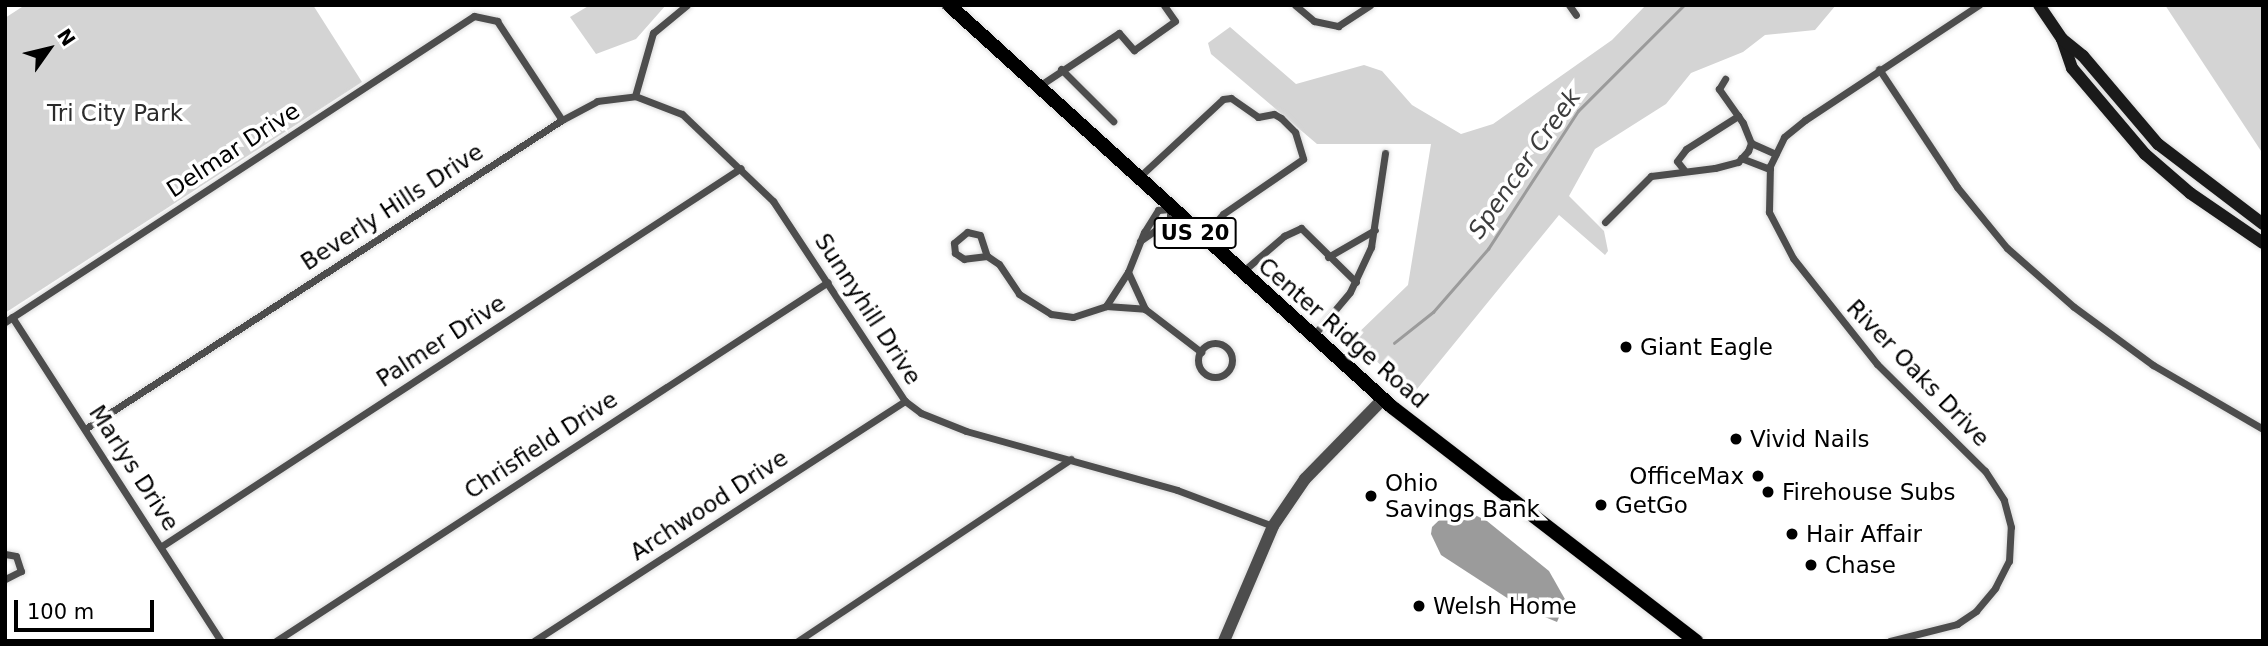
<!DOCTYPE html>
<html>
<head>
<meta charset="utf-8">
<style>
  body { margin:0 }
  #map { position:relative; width:2268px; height:646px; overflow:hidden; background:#fff; font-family:"DejaVu Sans",sans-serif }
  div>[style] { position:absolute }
  .green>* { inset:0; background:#d4d4d4 }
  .water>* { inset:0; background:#9b9b9b }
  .stream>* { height:2.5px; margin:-1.25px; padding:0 1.25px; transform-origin:1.25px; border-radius:1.25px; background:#9b9b9b }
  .roads { filter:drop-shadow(0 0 2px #dbdbdb) drop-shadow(0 0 2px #dbdbdb) }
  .minor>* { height:7px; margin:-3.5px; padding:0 3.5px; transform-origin:3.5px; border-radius:3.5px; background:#4d4d4d }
  .minor>.ring { margin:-3.5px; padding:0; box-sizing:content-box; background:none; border:7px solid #4d4d4d; border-radius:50% }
  .tertiary>* { height:12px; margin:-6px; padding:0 6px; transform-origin:6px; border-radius:6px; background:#4d4d4d }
  .secondary>* { height:12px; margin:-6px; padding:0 6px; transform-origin:6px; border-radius:6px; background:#1a1a1a }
  .primary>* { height:14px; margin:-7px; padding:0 7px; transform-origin:7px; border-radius:7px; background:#000 }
  .dots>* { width:19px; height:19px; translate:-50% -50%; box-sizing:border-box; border:4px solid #fff; border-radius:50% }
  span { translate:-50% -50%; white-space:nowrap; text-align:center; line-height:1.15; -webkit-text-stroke:7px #fff; paint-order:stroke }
  .shield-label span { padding:2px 5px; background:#fff; border:2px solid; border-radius:5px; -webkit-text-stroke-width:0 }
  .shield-label { font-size:21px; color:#000; font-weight:700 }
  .park-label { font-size:23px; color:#2b2b2b }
  .street-label { font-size:23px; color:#000 }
  .poi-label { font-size:23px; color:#000 }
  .left { translate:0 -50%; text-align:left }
  .right { translate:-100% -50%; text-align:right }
  .water-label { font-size:24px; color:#3c3c3c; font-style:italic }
  .frame { position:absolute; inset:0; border:7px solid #000; pointer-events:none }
  .north { position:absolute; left:14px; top:14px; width:70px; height:70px; -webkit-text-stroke:5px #fff; paint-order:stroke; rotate:56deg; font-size:19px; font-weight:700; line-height:28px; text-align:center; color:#000 }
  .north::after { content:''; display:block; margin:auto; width:24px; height:32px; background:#000; clip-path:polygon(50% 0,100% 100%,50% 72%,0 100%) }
  .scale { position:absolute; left:14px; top:600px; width:140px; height:32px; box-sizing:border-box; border:4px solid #000; border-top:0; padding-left:9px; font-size:21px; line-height:24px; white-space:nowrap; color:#000; -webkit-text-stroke:5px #fff; paint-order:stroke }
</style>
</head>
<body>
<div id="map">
  <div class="green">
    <i style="clip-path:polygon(25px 5px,313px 5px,362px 82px,5px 313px,5px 18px)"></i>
    <i style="clip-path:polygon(590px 5px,666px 5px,636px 39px,596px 54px,570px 17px)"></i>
    <i style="clip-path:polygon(1646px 5px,1836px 5px,1815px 30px,1765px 35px,1743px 52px,1691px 73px,1666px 104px,1595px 149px,1569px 196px,1604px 231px,1608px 251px,1605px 255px,1559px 215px,1413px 394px,1352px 339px,1408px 285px,1431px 144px,1317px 144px,1211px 54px,1208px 43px,1230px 27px,1296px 84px,1364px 65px,1382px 71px,1412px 105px,1461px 134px,1493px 124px,1612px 40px)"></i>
    <i style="clip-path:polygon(2165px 5px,2263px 5px,2263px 154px)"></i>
  </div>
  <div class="water">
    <i style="clip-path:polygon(1455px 505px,1487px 521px,1549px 571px,1566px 601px,1557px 622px,1521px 607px,1441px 555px,1431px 534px,1432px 527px)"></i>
  </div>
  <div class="stream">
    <i style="left:1394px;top:343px;width:50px;rotate:-38.5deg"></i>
    <i style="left:1433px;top:312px;width:84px;rotate:-48.9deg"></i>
    <i style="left:1488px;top:249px;width:165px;rotate:-56.9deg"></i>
    <i style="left:1578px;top:111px;width:150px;rotate:-45deg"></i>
  </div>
  <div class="roads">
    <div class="minor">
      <i style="left:1295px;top:5px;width:25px;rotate:40deg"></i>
      <i style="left:1314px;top:21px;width:25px;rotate:12deg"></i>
      <i style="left:1338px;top:26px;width:38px;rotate:-33deg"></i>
      <i style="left:1569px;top:5px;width:12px;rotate:55deg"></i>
      <i style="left:1061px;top:69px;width:74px;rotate:45deg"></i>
      <i style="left:1879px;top:69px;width:141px;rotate:56.5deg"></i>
      <i style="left:1957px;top:187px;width:79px;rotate:50.7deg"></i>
      <i style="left:2007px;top:248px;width:89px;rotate:41.4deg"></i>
      <i style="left:2074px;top:307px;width:98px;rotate:36.3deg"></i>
      <i style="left:2153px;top:365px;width:127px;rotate:30.2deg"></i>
      <i style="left:1039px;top:86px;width:96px;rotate:-33.5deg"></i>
      <i style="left:1119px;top:33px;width:23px;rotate:49deg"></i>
      <i style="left:1134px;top:50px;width:50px;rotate:-35.3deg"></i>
      <i style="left:1175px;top:21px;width:19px;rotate:-125deg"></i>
      <i style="left:635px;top:96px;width:66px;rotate:-74.1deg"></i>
      <i style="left:653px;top:33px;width:44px;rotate:-39.5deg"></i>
      <i style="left:1751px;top:143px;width:27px;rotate:24deg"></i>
      <i style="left:1741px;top:158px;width:31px;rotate:21deg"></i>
      <i style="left:1684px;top:170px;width:11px;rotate:-128deg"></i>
      <i style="left:1677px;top:161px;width:15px;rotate:-53deg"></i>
      <i style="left:1686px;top:149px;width:62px;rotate:-32.4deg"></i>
      <i style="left:1137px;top:179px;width:117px;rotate:-42.9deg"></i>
      <i style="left:1223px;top:99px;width:8px;rotate:-7deg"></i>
      <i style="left:1231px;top:98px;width:33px;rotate:35deg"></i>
      <i style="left:1258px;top:117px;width:16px;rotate:-11deg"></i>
      <i style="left:1274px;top:114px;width:8px;rotate:30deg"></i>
      <i style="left:1281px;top:118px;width:20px;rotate:45deg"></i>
      <i style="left:1295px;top:132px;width:28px;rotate:73deg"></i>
      <i style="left:1303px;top:159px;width:97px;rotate:145.5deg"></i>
      <i style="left:1223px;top:214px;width:30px;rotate:131deg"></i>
      <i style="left:1605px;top:222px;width:65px;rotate:-45deg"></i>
      <i style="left:1651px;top:176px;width:64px;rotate:-7.1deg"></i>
      <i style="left:1715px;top:168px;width:24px;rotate:-15deg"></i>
      <i style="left:1738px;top:162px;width:15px;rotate:-48deg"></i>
      <i style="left:1748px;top:151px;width:9px;rotate:-69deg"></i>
      <i style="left:1751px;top:143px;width:22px;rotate:-112deg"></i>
      <i style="left:1743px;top:123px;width:42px;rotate:-125.2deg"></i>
      <i style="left:1719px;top:89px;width:12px;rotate:-59deg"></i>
      <i style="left:1140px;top:241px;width:37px;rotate:-35deg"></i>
      <i style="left:1170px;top:220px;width:11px;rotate:-90deg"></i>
      <i style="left:1170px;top:209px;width:12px;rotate:175deg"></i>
      <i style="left:1158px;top:210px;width:26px;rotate:122deg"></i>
      <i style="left:1144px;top:232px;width:43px;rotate:111.8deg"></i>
      <i style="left:1128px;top:272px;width:41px;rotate:65.3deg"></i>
      <i style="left:1145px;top:309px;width:71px;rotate:37.5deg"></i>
      <i style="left:987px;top:256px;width:23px;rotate:173deg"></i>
      <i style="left:964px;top:259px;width:11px;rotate:-146deg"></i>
      <i style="left:955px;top:253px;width:10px;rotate:-96deg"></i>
      <i style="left:954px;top:243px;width:17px;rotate:-40deg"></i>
      <i style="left:967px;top:232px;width:13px;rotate:13deg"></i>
      <i style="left:980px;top:235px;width:22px;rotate:72deg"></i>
      <i style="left:987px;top:256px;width:14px;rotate:34deg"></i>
      <i style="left:999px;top:264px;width:36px;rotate:56deg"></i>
      <i style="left:1019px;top:294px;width:38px;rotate:32deg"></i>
      <i style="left:1051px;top:314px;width:22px;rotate:8deg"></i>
      <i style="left:1073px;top:317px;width:35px;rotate:-18deg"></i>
      <i style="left:1106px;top:306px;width:40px;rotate:-57.1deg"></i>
      <i style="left:1328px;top:257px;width:54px;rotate:-29.9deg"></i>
      <i style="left:1241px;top:273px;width:57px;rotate:-40.7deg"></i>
      <i style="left:1284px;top:236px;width:19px;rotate:-25deg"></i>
      <i style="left:1301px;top:228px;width:77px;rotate:44.5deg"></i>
      <i style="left:1106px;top:306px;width:39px;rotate:4deg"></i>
      <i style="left:12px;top:317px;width:386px;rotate:57.2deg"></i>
      <i style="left:5px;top:322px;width:560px;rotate:-33.12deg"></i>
      <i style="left:474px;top:16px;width:24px;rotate:12deg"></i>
      <i style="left:497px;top:21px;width:118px;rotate:56.7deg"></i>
      <i style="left:1313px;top:336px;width:57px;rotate:-49.9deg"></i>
      <i style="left:1350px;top:292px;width:50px;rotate:-65deg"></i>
      <i style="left:1371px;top:247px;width:95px;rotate:-81.5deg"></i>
      <i class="ring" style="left:1198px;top:343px;width:27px;height:27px"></i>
      <i style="left:85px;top:429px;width:568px;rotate:-32.94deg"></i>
      <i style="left:562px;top:120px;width:40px;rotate:-28deg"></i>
      <i style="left:597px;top:101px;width:38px;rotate:-7deg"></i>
      <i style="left:635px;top:96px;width:50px;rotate:21deg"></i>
      <i style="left:682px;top:114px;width:126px;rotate:43.7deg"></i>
      <i style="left:773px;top:201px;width:240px;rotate:56.6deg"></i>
      <i style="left:905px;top:401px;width:20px;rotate:37deg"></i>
      <i style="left:921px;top:413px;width:48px;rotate:21.8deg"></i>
      <i style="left:966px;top:431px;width:219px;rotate:15.6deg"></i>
      <i style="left:1177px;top:490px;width:103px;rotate:20.6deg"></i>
      <i style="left:162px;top:546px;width:691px;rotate:-33.14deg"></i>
      <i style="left:5px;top:554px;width:11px;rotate:10deg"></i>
      <i style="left:16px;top:556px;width:16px;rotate:72deg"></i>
      <i style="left:21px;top:571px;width:18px;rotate:153deg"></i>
      <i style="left:276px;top:641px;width:658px;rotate:-33.04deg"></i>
      <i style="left:534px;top:641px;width:442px;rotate:-32.9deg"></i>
      <i style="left:798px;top:641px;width:328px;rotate:-33.7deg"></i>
      <i style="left:1890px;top:641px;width:69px;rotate:-14.2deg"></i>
      <i style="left:1957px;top:624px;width:23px;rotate:-34deg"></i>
      <i style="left:1976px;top:611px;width:30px;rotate:-50deg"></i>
      <i style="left:1995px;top:588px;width:30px;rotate:-63deg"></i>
      <i style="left:2009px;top:561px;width:34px;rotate:-87deg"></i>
      <i style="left:2011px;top:527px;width:28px;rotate:-105deg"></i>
      <i style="left:2004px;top:500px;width:35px;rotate:-123deg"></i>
      <i style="left:1985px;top:471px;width:152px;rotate:-135.3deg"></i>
      <i style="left:1877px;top:364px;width:135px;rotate:-128.4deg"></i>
      <i style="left:1793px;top:258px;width:52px;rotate:-117.6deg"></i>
      <i style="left:1769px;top:212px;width:46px;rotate:-88.8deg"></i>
      <i style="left:1770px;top:166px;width:32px;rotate:-64deg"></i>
      <i style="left:1784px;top:137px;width:27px;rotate:-39deg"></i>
      <i style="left:1805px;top:120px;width:209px;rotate:-33.5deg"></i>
    </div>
    <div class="tertiary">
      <i style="left:1224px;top:641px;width:125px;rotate:-66.9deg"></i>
      <i style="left:1273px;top:526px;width:57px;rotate:-55.8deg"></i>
      <i style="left:1305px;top:479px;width:112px;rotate:-45.7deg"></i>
    </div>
    <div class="secondary">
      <i style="left:2039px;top:5px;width:41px;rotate:55.9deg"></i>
      <i style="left:2062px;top:39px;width:31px;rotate:71deg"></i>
      <i style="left:2072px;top:68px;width:113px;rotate:49.7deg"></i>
      <i style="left:2145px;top:154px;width:60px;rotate:40.9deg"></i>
      <i style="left:2190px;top:193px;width:88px;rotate:34.4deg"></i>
      <i style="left:2062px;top:39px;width:27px;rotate:39deg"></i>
      <i style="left:2083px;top:56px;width:116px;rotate:49.6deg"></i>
      <i style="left:2158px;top:144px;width:132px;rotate:37.3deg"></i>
    </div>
    <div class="primary">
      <i style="left:949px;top:5px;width:598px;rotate:42.22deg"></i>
      <i style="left:1392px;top:407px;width:384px;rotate:37.6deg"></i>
    </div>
  </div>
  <div class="dots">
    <i style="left:1626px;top:347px;background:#000"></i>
    <i style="left:1736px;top:439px;background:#000"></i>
    <i style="left:1758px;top:476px;background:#000"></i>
    <i style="left:1768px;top:492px;background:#000"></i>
    <i style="left:1371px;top:496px;background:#000"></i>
    <i style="left:1601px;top:505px;background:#000"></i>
    <i style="left:1792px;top:534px;background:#000"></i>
    <i style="left:1811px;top:565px;background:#000"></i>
    <i style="left:1419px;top:606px;background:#000"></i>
  </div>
  <div class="shield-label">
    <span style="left:1195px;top:233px">US 20</span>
  </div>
  <div class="park-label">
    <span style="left:115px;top:113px">Tri City Park</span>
  </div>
  <div class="street-label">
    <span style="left:233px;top:150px;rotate:-33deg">Delmar Drive</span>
    <span style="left:392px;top:207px;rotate:-33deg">Beverly Hills Drive</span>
    <span style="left:868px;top:309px;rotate:57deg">Sunnyhill Drive</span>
    <span style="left:1343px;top:333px;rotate:41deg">Center Ridge Road</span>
    <span style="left:441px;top:341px;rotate:-33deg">Palmer Drive</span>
    <span style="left:1918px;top:373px;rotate:46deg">River Oaks Drive</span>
    <span style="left:541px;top:445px;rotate:-33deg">Chrisfield Drive</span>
    <span style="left:134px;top:468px;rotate:57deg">Marlys Drive</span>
    <span style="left:709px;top:505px;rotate:-33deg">Archwood Drive</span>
  </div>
  <div class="poi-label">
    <span class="left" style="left:1640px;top:347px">Giant Eagle</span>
    <span class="left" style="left:1750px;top:439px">Vivid Nails</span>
    <span class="right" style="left:1744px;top:476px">OfficeMax</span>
    <span class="left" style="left:1385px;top:496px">Ohio<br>Savings Bank</span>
    <span class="left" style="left:1782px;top:492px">Firehouse Subs</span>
    <span class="left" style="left:1615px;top:505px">GetGo</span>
    <span class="left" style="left:1806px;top:534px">Hair Affair</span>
    <span class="left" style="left:1825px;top:565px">Chase</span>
    <span class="left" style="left:1433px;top:606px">Welsh Home</span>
  </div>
  <div class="water-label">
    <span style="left:1525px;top:164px;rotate:-55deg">Spencer Creek</span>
  </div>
  <div class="frame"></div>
  <div class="north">N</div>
  <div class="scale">100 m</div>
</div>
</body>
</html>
